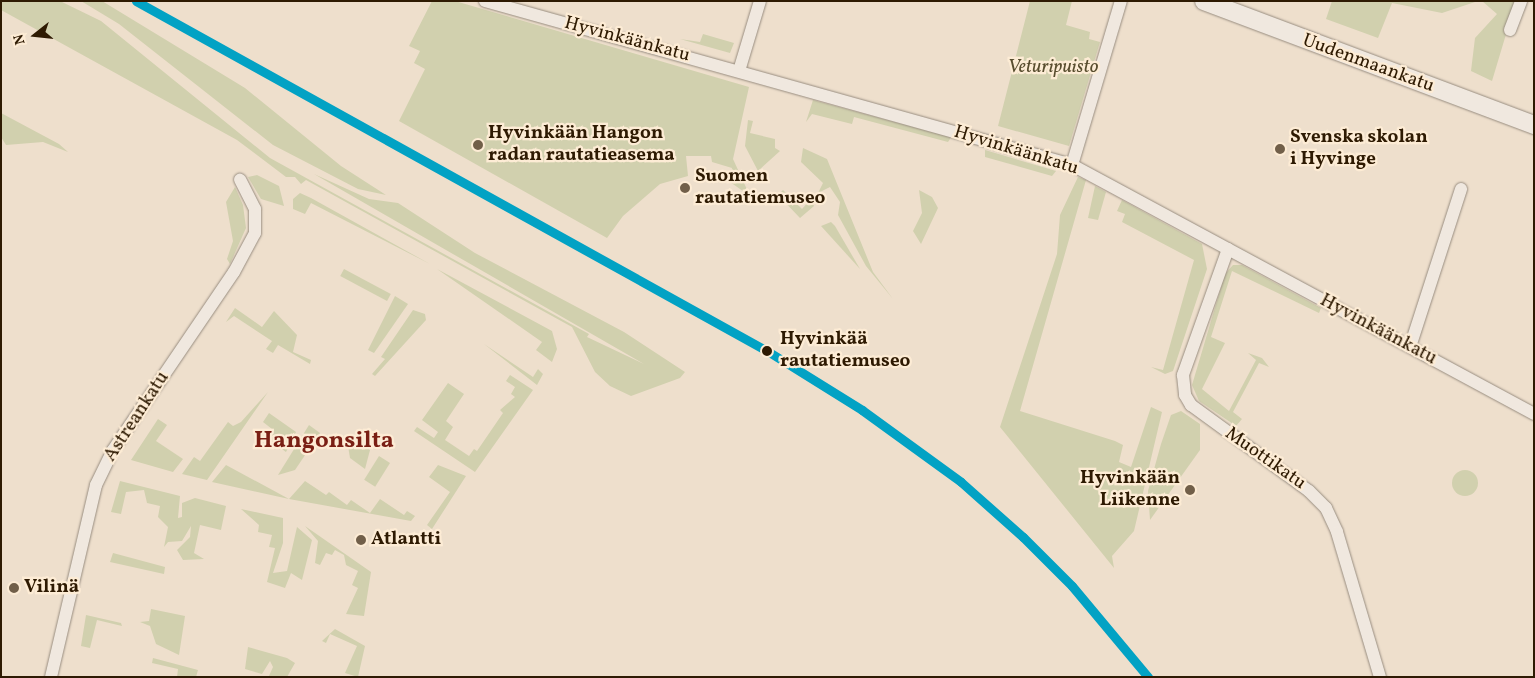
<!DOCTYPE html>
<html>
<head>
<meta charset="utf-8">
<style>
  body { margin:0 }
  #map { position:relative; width:1535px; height:678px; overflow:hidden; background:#eedfcc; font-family:Vollkorn,serif }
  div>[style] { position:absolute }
  .green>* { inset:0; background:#d1d0ae; transform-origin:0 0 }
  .round { border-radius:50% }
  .roads { filter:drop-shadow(0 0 1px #988d80) drop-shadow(0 0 1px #988d80) }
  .minor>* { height:12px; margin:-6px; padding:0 6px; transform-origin:6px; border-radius:6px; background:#f0e8df }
  .secondary>* { height:18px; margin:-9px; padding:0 9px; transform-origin:9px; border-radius:9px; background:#f0e8df }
  .rail-1>* { height:9px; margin:-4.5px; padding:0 4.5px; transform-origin:4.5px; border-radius:4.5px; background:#02a2c4 }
  .dots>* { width:14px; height:14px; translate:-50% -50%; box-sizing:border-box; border:2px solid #fdecd5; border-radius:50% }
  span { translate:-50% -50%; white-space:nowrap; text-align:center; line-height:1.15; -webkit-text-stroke:4.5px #fdecd5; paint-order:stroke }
  .street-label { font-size:19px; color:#2e1a02 }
  .park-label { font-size:19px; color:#584d2e; font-style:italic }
  .poi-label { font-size:19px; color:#2e1a02; font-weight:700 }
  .left { translate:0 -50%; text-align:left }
  .right { translate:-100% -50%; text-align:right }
  .stop-label { font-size:19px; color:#2e1a02; font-weight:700 }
  .district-label { font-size:24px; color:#7a1f14; font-weight:700 }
  .frame { position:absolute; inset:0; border:2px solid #2e1a02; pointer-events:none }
  .north { position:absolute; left:10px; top:10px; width:50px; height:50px; -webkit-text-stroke:4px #fdecd5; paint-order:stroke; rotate:254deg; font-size:14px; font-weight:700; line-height:20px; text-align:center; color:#2e1a02 }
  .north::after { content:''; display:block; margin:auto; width:18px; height:22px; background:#2e1a02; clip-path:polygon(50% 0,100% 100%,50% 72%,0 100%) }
</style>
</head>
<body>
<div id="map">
  <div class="green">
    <i style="clip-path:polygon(1px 1px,60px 1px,101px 21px,270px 158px,589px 334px,587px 337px,644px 364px,314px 174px,369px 199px,398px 203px,475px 253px,624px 332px,685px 372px,680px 378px,631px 396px,610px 386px,595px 372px,572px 327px,306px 180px,301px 184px,295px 177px,286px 177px,237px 140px,1px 10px)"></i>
    <i style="clip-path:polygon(81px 1px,102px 1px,245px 88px,341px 166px,386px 195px,358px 189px,273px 145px,119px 24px)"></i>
    <i style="clip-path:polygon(432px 1px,455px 1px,749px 87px,733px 159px,750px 196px,730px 182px,732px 168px,712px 162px,711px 156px,686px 156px,688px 176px,660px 184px,623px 216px,607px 238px,399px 121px,425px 69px,414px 63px,420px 51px,409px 46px)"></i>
    <i style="clip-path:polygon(1030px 1px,1072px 1px,1066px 25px,1090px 32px,1089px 39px,1100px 42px,1069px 146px,998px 126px)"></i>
    <i style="clip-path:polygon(1332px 1px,1478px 1px,1442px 13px,1392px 3px,1378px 38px,1326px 19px)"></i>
    <i style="clip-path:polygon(1482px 1px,1516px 1px,1492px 81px,1471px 71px,1475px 38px,1497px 14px)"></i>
    <i style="clip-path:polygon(703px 34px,734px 43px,730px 53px,680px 39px,700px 42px)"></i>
    <i style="clip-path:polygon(813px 100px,950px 137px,950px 139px,948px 142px,854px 117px,852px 124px,812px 114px,806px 122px)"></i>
    <i style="clip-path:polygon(1px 113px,59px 144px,68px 152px,43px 142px,6px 145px,1px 137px)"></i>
    <i style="clip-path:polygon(748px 120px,753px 121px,750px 133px,775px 139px,775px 148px,780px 151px,758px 171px,745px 146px)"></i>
    <i style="clip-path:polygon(803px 148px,827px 159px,873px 272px,893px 299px,866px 266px,838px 215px,840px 202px,830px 187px,818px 193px,823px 183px,801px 162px)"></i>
    <i style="clip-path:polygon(985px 150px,1046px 168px,1056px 171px,1052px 176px,985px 157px)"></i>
    <i style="clip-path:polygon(257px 175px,279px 186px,284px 206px,261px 199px,248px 177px)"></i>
    <i style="clip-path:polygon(1078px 177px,1086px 180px,1020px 411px,1115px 441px,1123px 445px,1119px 462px,1131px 467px,1151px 407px,1162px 412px,1134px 531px,1112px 556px,1114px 568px,1000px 427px,1057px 254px,1060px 215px)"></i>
    <i style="clip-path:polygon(1095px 186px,1106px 192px,1098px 220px,1088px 218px)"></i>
    <i style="clip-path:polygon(235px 187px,243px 205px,246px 228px,230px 264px,227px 259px,233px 241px,226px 202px)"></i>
    <i style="clip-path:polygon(783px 190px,802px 209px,811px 199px,814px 206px,800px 218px,778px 195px)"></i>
    <i style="clip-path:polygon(919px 190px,932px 197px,938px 208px,921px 244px,913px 231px,922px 213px)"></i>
    <i style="clip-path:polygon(300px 193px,311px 198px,430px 264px,311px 203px,305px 214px,293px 209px,293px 199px)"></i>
    <i style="clip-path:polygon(1122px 200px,1202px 244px,1207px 269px,1173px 371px,1165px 374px,1151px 367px,1163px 370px,1194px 260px,1122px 222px,1125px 214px,1117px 211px)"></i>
    <i style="clip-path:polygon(831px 222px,835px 226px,860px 269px,821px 226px)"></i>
    <i style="clip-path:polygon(1233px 265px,1242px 265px,1321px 308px,1319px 313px,1232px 271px,1211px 337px,1225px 343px,1202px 389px,1229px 411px,1256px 360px,1248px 353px,1262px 358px,1269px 367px,1259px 363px,1233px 412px,1242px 419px,1236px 426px,1199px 401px,1192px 385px,1225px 274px)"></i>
    <i style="left:344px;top:269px;width:53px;height:8px;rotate:28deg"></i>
    <i style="clip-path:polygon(437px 269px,552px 331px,557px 349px,552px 362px,536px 350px,542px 342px)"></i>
    <i style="clip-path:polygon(395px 296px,408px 304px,374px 353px,368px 350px)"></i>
    <i style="clip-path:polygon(235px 308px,262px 327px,274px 311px,297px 335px,293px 352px,311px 360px,310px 364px,278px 345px,273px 353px,266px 349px,272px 341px,234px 316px,226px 322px)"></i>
    <i style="clip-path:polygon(413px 310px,425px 314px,426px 320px,375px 376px,372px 374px,385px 359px,381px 357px)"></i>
    <i style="clip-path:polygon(484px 344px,533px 377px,538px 369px,543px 374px,537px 385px)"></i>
    <i style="clip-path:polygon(510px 375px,533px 390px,475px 472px,414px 431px,417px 427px,434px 438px,438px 432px,422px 420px,448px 383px,464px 394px,446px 421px,453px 427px,445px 440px,469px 456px,474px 449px,477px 451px,503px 413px,500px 410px,515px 397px,511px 394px,515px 387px,506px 381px)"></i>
    <i style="clip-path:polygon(268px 392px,207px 480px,182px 474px,194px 457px,200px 461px,228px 422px,233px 426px,241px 422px)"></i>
    <i style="clip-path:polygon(1181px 411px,1200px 424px,1200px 450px,1150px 520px,1148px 491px,1161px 444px,1171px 415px)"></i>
    <i style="clip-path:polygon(269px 413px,296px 432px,286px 452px,271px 441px,272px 429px,263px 422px)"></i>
    <i style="clip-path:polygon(158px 419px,167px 425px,156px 441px,183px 459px,173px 472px,131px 460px)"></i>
    <i style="clip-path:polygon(309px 425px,320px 433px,295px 470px,278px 475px)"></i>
    <i style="clip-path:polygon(354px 438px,370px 450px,365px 469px,350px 458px,348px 446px)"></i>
    <i style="left:379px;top:456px;width:13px;height:28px;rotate:32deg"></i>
    <i style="clip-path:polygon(226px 465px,289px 499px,305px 481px,326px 495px,329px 492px,347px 505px,351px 500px,370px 513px,380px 499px,404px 515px,407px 511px,415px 516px,411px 521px,289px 499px,212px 482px)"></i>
    <i style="clip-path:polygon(438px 465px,466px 476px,432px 529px,427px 525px,450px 492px,429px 477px)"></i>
    <i class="round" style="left:1452px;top:470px;width:26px;height:26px"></i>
    <i style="clip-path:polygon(120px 481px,180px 496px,178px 518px,182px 517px,182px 503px,195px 498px,226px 506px,221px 530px,200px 525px,194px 553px,204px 559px,183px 560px,177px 550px,190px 537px,191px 526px,182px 541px,168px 542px,164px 547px,168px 527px,158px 517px,160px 506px,147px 503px,144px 490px,126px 492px,121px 514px,111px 512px)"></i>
    <i style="clip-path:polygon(241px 509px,283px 518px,283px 543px,273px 573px,287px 571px,297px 527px,312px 540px,302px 580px,291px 573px,285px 588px,267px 582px,275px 548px,269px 547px,272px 535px,258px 532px,259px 525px)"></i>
    <i style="clip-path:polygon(305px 526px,371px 572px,364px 616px,346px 614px,358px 588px,352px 585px,358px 571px,346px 565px,344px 555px,335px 550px,332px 555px,326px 553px,320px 565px,315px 563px,318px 541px)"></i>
    <i style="clip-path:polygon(113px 553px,165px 567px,164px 574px,110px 562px)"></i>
    <i style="clip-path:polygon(151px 609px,185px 616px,179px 655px,156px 644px,150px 626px,140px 622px,149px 621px)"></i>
    <i style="clip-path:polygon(86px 615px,121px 623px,122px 626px,97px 620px,90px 648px,81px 646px)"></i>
    <i style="clip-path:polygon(335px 629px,365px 646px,358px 677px,345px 673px,357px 646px,330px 634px,326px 643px,322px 641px)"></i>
    <i style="clip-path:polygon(248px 647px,287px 658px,295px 663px,287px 677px,269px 676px,273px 667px,270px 661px,262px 674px,245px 669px)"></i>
    <i style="clip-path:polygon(153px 658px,198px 670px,196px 677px,177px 677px,178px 669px,152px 663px)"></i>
  </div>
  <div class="roads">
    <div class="minor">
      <i style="left:485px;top:1px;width:609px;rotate:15.61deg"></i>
      <i style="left:1072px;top:165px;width:525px;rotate:28.32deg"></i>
      <i style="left:1510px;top:30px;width:31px;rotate:-69deg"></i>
      <i style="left:739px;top:71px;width:73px;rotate:-73.3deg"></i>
      <i style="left:1072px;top:165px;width:171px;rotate:-73.4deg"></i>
      <i style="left:1228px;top:249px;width:134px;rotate:109.7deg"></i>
      <i style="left:1183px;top:375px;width:20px;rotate:84deg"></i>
      <i style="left:1185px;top:395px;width:12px;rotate:59deg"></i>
      <i style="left:1191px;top:405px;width:146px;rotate:36.1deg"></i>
      <i style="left:1309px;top:491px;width:24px;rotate:45deg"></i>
      <i style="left:1326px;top:508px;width:26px;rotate:65deg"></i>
      <i style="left:1337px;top:532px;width:151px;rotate:73.5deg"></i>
      <i style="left:1410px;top:347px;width:166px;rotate:-72.1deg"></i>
      <i style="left:51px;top:677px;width:197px;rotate:-76.8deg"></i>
      <i style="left:96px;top:485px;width:39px;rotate:-64deg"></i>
      <i style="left:113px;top:450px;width:215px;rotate:-55.8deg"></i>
      <i style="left:234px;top:272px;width:44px;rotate:-61.7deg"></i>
      <i style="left:255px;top:233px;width:24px;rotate:-90deg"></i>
      <i style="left:255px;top:209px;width:33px;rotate:-117deg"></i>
    </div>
    <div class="secondary">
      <i style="left:1204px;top:1px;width:353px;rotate:20.6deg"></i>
    </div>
  </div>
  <div class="rail-1">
    <i style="left:136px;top:1px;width:724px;rotate:29.01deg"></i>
    <i style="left:769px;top:352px;width:110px;rotate:31.9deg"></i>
    <i style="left:862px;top:410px;width:122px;rotate:36deg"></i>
    <i style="left:961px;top:482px;width:83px;rotate:41.6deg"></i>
    <i style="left:1023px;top:537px;width:69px;rotate:45deg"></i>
    <i style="left:1072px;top:586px;width:119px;rotate:50.1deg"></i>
  </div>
  <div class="dots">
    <i style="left:478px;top:145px;background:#715f49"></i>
    <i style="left:1280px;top:149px;background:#715f49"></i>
    <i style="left:685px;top:188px;background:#715f49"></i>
    <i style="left:767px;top:351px;background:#2e1a02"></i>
    <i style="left:1190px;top:490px;background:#715f49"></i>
    <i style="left:361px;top:540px;background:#715f49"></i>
    <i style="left:14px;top:588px;background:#715f49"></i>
  </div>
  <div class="street-label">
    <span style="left:627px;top:40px;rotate:15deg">Hyvinkäänkatu</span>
    <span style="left:1368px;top:64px;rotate:20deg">Uudenmaankatu</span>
    <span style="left:1016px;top:151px;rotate:17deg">Hyvinkäänkatu</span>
    <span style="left:1378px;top:330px;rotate:28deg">Hyvinkäänkatu</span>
    <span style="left:137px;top:417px;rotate:-57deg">Astreankatu</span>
    <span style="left:1265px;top:459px;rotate:35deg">Muottikatu</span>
  </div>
  <div class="park-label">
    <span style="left:1053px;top:68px">Veturipuisto</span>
  </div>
  <div class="poi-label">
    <span class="left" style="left:488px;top:145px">Hyvinkään Hangon<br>radan rautatieasema</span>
    <span class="left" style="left:1290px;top:149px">Svenska skolan<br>i Hyvinge</span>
    <span class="left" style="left:695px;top:188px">Suomen<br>rautatiemuseo</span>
    <span class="right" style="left:1180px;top:490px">Hyvinkään<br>Liikenne</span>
    <span class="left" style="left:371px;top:540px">Atlantti</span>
    <span class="left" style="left:24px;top:588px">Vilinä</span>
  </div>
  <div class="stop-label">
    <span class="left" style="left:780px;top:351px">Hyvinkää<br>rautatiemuseo</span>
  </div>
  <div class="district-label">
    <span style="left:324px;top:442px">Hangonsilta</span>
  </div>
  <div class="frame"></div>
  <div class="north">N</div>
</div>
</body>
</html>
